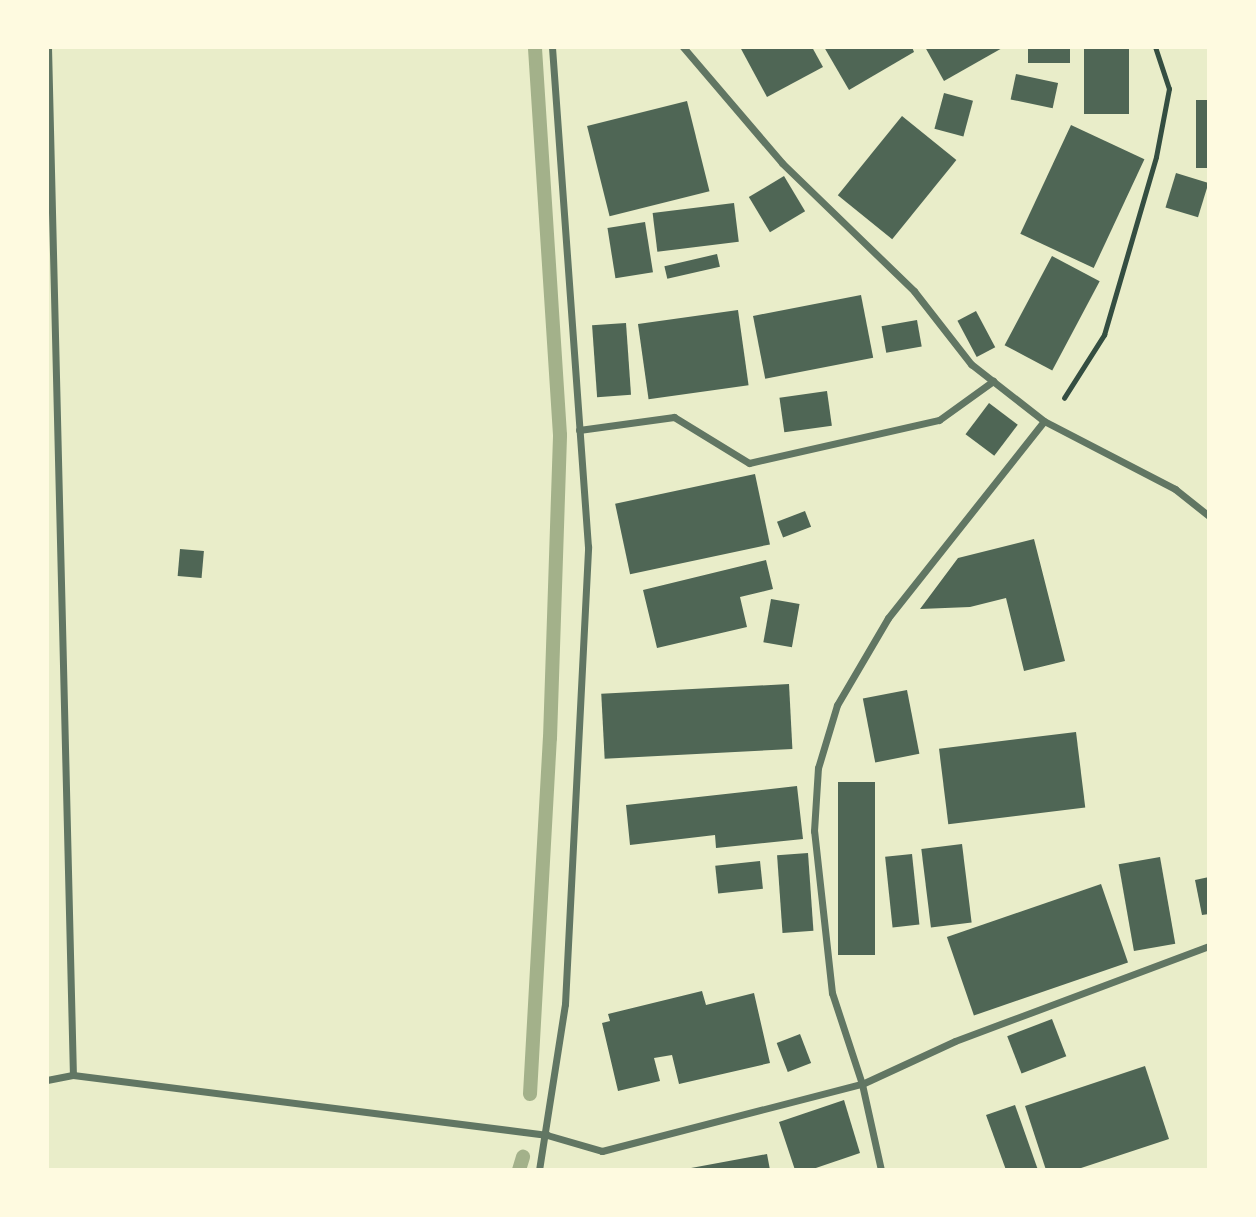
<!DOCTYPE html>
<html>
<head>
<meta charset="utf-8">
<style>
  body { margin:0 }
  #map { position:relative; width:1256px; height:1217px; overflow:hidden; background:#e9edc9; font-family:"Fira Sans Condensed",sans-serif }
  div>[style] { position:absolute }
  .stream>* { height:14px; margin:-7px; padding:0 7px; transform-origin:7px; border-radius:7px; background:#a3b18a }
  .building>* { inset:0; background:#4f6655; transform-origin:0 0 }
  .path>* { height:4.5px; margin:-2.25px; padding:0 2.25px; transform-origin:2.25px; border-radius:2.25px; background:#344e41 }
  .minor>* { height:7px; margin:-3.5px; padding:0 3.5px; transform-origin:3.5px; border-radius:3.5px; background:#617663 }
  span { translate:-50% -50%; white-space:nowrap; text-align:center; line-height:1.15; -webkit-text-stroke:6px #fefae0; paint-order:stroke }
  .frame { position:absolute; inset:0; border:49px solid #fefae0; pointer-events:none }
</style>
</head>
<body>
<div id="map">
  <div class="stream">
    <i style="left:530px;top:1094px;width:357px;rotate:-86.8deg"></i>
    <i style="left:550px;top:738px;width:303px;rotate:-88.1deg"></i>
    <i style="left:560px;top:435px;width:389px;rotate:-93.7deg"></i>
    <i style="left:519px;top:1170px;width:14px;rotate:-73deg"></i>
  </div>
  <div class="building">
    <i style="clip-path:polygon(740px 47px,812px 47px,823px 67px,767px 97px)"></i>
    <i style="clip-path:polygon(824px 47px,912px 47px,914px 52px,849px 90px)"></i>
    <i style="clip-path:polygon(925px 47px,1004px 47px,944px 81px)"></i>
    <i style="left:1028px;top:47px;width:42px;height:16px"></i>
    <i style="left:1084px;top:47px;width:45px;height:67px"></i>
    <i style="left:1016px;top:74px;width:43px;height:26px;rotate:12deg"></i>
    <i style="left:944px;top:93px;width:30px;height:37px;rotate:15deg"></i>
    <i style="left:1209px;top:100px;width:68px;height:13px;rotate:90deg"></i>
    <i style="left:687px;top:101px;width:93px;height:103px;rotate:76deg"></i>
    <i style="left:902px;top:116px;width:70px;height:102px;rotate:39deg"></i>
    <i style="left:1071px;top:125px;width:81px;height:120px;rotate:25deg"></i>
    <i style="left:1176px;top:173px;width:34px;height:36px;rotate:17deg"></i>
    <i style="left:784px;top:176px;width:41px;height:41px;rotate:59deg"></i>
    <i style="left:734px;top:203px;width:39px;height:82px;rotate:83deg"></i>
    <i style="left:645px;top:222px;width:51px;height:38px;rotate:81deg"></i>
    <i style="left:717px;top:254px;width:13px;height:54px;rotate:77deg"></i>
    <i style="left:1052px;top:256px;width:54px;height:101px;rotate:28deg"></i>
    <i style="left:861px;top:295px;width:64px;height:110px;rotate:79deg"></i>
    <i style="left:738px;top:310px;width:76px;height:101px;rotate:82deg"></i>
    <i style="left:976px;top:311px;width:41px;height:21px;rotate:62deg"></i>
    <i style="left:917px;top:320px;width:27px;height:36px;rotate:80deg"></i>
    <i style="left:626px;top:323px;width:72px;height:34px;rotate:86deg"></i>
    <i style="left:827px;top:391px;width:35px;height:48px;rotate:82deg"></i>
    <i style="left:989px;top:403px;width:36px;height:39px;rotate:37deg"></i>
    <i style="left:755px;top:474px;width:72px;height:143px;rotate:78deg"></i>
    <i style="left:805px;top:511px;width:17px;height:30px;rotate:69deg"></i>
    <i style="clip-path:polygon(1034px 539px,1065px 661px,1024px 671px,1006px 598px,970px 607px,920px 609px,958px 558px)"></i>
    <i style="left:180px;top:549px;width:24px;height:27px;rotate:5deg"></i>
    <i style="clip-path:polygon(766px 560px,773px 589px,740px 597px,747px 627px,657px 648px,643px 590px)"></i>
    <i style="left:771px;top:599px;width:29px;height:44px;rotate:10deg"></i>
    <i style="left:789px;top:684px;width:65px;height:188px;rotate:87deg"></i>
    <i style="left:907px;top:690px;width:65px;height:45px;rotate:79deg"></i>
    <i style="left:1076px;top:732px;width:76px;height:138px;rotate:83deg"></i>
    <i style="left:838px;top:782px;width:37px;height:173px"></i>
    <i style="clip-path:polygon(797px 786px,803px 839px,716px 848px,715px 835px,630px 845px,626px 805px)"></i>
    <i style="left:962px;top:844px;width:79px;height:41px;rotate:83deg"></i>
    <i style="left:808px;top:853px;width:78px;height:31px;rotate:86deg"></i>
    <i style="left:912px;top:854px;width:71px;height:27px;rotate:84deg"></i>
    <i style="left:1160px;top:857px;width:88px;height:42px;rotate:80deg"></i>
    <i style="left:760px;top:861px;width:28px;height:45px;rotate:84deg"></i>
    <i style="clip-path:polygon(1209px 877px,1209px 914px,1202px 915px,1195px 880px)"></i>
    <i style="left:1101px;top:884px;width:83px;height:163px;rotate:71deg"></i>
    <i style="clip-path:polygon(702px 991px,706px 1005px,754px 993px,770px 1063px,679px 1084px,672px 1055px,654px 1058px,660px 1081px,618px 1091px,602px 1023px,610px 1021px,608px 1014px)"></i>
    <i style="left:1052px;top:1019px;width:40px;height:48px;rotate:69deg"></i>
    <i style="left:800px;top:1034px;width:31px;height:25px;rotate:69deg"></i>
    <i style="clip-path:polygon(1145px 1066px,1169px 1139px,1075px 1170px,1046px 1170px,1025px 1106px)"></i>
    <i style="clip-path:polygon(844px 1100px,860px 1153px,810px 1170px,795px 1170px,779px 1122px)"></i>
    <i style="clip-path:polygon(1015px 1105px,1038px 1170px,1006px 1170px,986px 1115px)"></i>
    <i style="clip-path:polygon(767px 1154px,770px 1170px,692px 1170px,691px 1168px)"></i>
  </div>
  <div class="path">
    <i style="left:1064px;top:398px;width:75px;rotate:-57.6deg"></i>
    <i style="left:1104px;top:335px;width:185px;rotate:-73.7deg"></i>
    <i style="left:1156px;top:157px;width:69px;rotate:-79.2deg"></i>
    <i style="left:1169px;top:89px;width:44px;rotate:-108.4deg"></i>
  </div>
  <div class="minor">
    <i style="left:48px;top:47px;width:1028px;rotate:88.61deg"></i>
    <i style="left:683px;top:47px;width:153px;rotate:49.5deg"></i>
    <i style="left:782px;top:163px;width:184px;rotate:44.1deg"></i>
    <i style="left:914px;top:291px;width:93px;rotate:52deg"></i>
    <i style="left:971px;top:364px;width:93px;rotate:38deg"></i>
    <i style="left:1044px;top:421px;width:148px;rotate:27.4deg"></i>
    <i style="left:1175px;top:489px;width:43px;rotate:38.5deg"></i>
    <i style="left:579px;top:430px;width:96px;rotate:-7.8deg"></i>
    <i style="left:674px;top:417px;width:88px;rotate:31.5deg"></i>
    <i style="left:749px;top:463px;width:195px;rotate:-12.8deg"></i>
    <i style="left:939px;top:420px;width:67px;rotate:-35.8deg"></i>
    <i style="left:47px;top:1080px;width:26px;rotate:-11deg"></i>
    <i style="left:73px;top:1075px;width:478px;rotate:7.2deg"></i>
    <i style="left:547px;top:1135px;width:57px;rotate:16.2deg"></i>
    <i style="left:602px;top:1151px;width:268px;rotate:-14.5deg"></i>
    <i style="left:862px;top:1084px;width:102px;rotate:-24.8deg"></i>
    <i style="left:955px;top:1041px;width:271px;rotate:-20.5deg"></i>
    <i style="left:539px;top:1170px;width:168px;rotate:-81.1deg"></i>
    <i style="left:565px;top:1004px;width:458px;rotate:-87.1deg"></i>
    <i style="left:588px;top:547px;width:501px;rotate:-94.12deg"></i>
    <i style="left:881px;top:1170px;width:88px;rotate:-102.5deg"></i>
    <i style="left:862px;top:1084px;width:96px;rotate:-108.2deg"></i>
    <i style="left:832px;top:993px;width:163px;rotate:-96.3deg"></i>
    <i style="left:814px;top:831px;width:63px;rotate:-86.4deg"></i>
    <i style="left:818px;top:768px;width:66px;rotate:-73.2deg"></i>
    <i style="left:837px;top:705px;width:101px;rotate:-59.6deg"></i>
    <i style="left:888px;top:618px;width:251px;rotate:-51.6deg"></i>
  </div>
  <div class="frame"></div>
</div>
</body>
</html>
